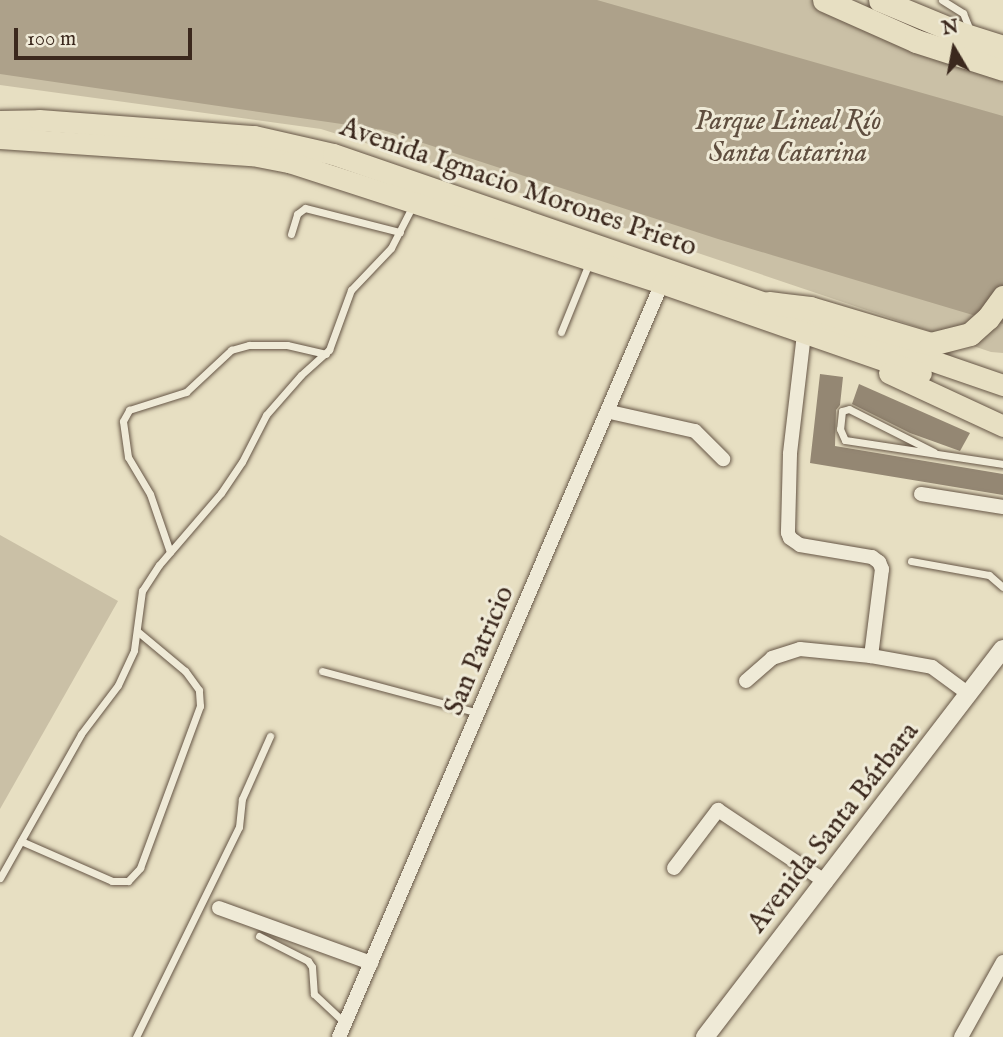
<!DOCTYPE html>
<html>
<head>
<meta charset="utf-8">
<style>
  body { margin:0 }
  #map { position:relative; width:1003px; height:1037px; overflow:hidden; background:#e7dfc2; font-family:"IM FELL English",serif }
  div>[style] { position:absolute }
  .green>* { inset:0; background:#cac0a6 }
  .water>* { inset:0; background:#ada18a }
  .building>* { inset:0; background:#948773 }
  .roads { filter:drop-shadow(0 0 2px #665646) drop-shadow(0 0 2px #665646) }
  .service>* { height:7px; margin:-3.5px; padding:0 3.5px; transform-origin:3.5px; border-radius:3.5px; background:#efead7 }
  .minor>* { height:14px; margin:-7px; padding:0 7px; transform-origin:7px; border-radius:7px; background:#efead7 }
  .tertiary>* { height:18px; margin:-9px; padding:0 9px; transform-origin:9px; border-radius:9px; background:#efead7 }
  .primary>* { height:21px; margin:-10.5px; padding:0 10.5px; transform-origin:10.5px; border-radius:10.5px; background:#e7dfc2 }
  .trunk>* { height:23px; margin:-11.5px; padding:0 11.5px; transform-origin:11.5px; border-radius:11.5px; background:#e7dfc2 }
  span { translate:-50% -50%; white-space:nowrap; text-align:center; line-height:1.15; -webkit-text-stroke:6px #efead7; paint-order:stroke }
  .park-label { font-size:28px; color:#5f4e3f; font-style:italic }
  .street-label { font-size:28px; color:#3b281d }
  .north { position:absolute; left:919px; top:14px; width:70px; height:70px; -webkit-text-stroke:5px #efead7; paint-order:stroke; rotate:350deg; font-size:19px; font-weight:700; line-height:28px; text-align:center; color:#3b281d }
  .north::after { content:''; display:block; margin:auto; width:24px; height:32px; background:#3b281d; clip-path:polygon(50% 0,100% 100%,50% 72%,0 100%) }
  .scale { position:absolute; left:14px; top:28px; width:178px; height:32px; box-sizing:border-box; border:4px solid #3b281d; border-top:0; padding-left:9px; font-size:21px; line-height:24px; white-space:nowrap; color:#3b281d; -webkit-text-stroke:5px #efead7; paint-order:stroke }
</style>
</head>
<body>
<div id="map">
  <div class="green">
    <i style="clip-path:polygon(0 0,816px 0,1003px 73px,1003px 353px,991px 352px,464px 174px,321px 129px,0 85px)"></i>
    <i style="clip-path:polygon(0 535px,118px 601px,0 809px)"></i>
  </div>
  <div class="water">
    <i style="clip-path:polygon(0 0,597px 0,1003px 116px,1003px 324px,718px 239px,383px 130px,0 74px)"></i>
  </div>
  <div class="building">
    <i style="clip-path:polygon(820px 374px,843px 377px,840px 405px,836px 410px,835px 446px,1003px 474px,1003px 495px,810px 463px)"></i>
    <i style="clip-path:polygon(859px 384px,970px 433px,960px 451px,910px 433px,852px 404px)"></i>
  </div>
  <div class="roads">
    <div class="service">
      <i style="left:942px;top:0;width:25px;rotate:32deg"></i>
      <i style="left:963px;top:13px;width:22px;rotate:68deg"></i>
      <i style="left:291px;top:234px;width:21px;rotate:-73deg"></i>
      <i style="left:297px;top:214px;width:10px;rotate:-37deg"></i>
      <i style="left:305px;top:208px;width:98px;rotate:14.2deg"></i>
      <i style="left:561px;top:332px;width:74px;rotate:-67.9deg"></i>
      <i style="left:934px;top:452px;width:95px;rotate:-153.2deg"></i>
      <i style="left:849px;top:409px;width:7px;rotate:164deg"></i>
      <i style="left:842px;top:411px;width:18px;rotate:96deg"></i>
      <i style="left:840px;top:429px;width:12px;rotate:66deg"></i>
      <i style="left:845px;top:440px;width:160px;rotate:8.6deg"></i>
      <i style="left:170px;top:552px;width:61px;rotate:-109deg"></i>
      <i style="left:150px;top:494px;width:43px;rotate:-120.7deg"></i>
      <i style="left:128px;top:457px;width:36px;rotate:-98deg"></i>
      <i style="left:123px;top:421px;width:13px;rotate:-61deg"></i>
      <i style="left:129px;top:410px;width:60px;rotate:-17.5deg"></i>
      <i style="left:186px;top:392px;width:62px;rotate:-43deg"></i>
      <i style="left:231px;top:350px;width:19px;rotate:-16deg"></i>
      <i style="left:249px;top:345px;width:38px"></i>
      <i style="left:287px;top:345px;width:40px;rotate:13deg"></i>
      <i style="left:911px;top:561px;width:79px;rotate:10.2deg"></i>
      <i style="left:989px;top:575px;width:18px;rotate:41deg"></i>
      <i style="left:322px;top:671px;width:163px;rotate:15deg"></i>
      <i style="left:21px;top:841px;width:99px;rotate:23.7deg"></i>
      <i style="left:112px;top:881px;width:16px"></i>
      <i style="left:128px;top:881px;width:18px;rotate:-47deg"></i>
      <i style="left:140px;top:868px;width:173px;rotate:-69.7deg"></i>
      <i style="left:200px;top:706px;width:16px;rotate:-94deg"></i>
      <i style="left:199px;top:690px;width:24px;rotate:-126deg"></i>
      <i style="left:185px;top:671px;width:62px;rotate:-140.2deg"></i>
      <i style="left:0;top:878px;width:165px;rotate:-60.6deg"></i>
      <i style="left:81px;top:734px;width:61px;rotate:-52.9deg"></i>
      <i style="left:118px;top:685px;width:38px;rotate:-65deg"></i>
      <i style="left:134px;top:650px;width:60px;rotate:-82.3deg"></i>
      <i style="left:142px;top:591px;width:31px;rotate:-57deg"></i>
      <i style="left:159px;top:565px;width:95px;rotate:-49.3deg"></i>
      <i style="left:221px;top:493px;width:37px;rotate:-56deg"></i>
      <i style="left:242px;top:462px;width:53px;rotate:-62.9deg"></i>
      <i style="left:266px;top:415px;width:53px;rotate:-48.8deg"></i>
      <i style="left:301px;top:375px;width:38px;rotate:-42deg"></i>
      <i style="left:329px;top:350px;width:64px;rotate:-69.9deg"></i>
      <i style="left:351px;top:290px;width:58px;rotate:-46.4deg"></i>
      <i style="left:391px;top:248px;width:48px;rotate:-62.9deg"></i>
      <i style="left:259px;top:936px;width:55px;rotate:27deg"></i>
      <i style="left:308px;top:961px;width:7px;rotate:56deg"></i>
      <i style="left:312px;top:967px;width:27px;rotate:86deg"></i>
      <i style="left:314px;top:994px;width:42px;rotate:43.1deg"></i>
      <i style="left:136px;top:1037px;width:234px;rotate:-63.9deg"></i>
      <i style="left:239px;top:827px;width:28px;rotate:-84deg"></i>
      <i style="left:242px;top:799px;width:69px;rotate:-66deg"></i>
    </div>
    <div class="minor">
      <i style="left:804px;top:334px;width:121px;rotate:96.7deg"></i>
      <i style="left:790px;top:454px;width:79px;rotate:91.5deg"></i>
      <i style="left:788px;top:533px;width:5px;rotate:68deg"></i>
      <i style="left:790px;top:538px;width:12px;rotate:35deg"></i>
      <i style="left:800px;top:545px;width:73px;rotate:9.5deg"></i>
      <i style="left:872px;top:557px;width:9px;rotate:36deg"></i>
      <i style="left:879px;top:562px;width:8px;rotate:67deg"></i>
      <i style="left:882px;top:569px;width:88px;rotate:97.2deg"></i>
      <i style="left:610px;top:412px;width:87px;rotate:12.6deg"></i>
      <i style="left:695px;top:431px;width:40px;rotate:45deg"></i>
      <i style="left:921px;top:494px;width:83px;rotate:9deg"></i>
      <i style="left:746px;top:681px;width:35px;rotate:-41deg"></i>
      <i style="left:772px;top:658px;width:29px;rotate:-18deg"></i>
      <i style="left:800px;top:649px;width:71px;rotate:5.6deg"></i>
      <i style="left:871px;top:656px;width:62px;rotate:10.2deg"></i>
      <i style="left:932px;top:667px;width:47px;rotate:36.4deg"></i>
      <i style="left:674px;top:868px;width:73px;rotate:-52.8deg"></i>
      <i style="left:718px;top:810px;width:130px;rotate:33.7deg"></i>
      <i style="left:219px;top:908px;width:162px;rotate:19.9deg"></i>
      <i style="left:339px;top:1037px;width:820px;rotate:-66.81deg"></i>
      <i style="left:961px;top:1037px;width:86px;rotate:-60.8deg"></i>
    </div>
    <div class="tertiary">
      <i style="left:705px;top:1037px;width:489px;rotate:-52.5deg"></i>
    </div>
    <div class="primary">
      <i style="left:0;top:121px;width:39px;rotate:-1deg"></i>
      <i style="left:39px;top:120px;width:216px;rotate:4.3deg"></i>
      <i style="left:254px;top:136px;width:81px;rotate:12.8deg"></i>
      <i style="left:333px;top:154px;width:709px;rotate:19.02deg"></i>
      <i style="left:0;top:138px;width:253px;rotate:3.9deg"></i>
      <i style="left:252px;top:155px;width:38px;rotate:11deg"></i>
      <i style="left:289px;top:162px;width:392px;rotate:18deg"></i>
      <i style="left:662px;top:283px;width:274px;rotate:19.2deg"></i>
      <i style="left:889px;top:373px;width:126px;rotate:24.9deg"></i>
    </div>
    <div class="trunk">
      <i style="left:824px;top:0;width:101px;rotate:24deg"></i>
      <i style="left:916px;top:41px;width:91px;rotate:17.8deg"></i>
      <i style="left:880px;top:0;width:89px;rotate:22.5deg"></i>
      <i style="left:962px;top:34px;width:43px;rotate:17.6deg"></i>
      <i style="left:769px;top:303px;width:41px;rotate:7deg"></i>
      <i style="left:810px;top:308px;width:126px;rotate:16.6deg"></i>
      <i style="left:931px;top:344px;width:40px;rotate:-14.4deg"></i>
      <i style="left:970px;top:334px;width:24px;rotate:-42deg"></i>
      <i style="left:988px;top:318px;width:26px;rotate:-54deg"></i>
    </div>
  </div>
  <div class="park-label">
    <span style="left:788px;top:138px">Parque Lineal Río<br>Santa Catarina</span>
  </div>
  <div class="street-label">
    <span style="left:518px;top:188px;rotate:19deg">Avenida Ignacio Morones Prieto</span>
    <span style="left:480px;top:651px;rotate:-67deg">San Patricio</span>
    <span style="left:834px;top:828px;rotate:-52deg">Avenida Santa Bárbara</span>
  </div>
  <div class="north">N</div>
  <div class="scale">100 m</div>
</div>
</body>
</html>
